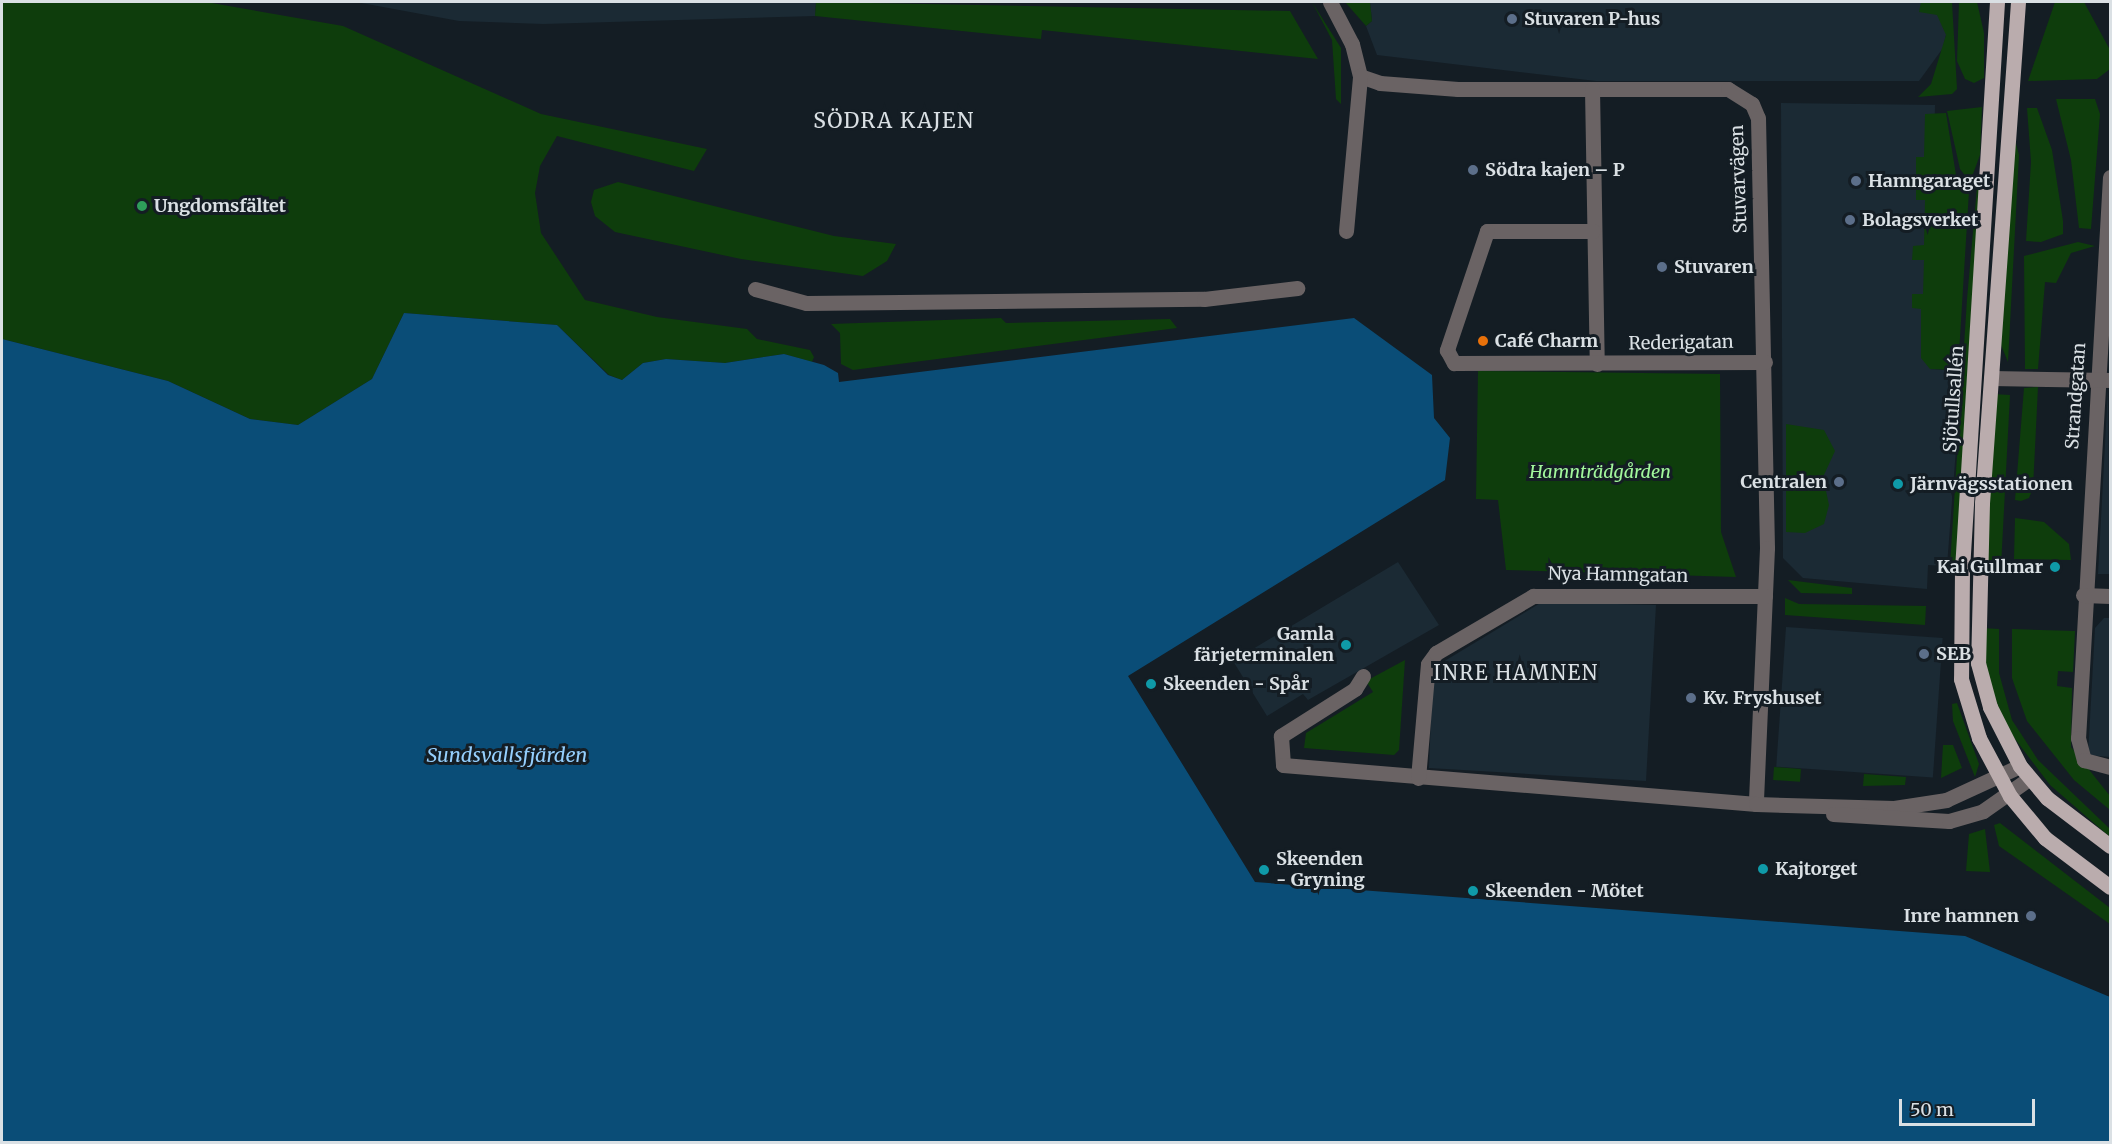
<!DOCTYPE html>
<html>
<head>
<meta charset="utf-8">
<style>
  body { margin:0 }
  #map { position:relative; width:2112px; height:1144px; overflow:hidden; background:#141d24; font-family:Merriweather,serif }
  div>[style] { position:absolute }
  .built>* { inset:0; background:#1b2a34; transform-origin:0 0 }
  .green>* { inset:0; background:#0e3d0c; transform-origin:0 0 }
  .water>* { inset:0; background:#0a4d77 }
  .minor>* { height:15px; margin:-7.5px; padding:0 7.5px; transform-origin:7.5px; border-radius:7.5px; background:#6a6364 }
  .major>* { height:15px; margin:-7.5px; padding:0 7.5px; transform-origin:7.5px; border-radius:7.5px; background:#baacad }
  .dots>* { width:16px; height:16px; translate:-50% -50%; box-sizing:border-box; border:3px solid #141d24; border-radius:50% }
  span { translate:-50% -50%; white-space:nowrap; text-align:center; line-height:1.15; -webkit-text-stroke:6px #141d24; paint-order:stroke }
  .poi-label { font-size:18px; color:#dae0e4; font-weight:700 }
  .left { translate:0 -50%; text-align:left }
  .right { translate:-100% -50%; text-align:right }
  .street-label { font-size:18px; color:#dae0e4 }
  .park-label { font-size:18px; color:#a2f79c; font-style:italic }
  .neighbourhood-label { font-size:20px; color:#dae0e4; letter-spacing:1.5px }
  .water-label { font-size:20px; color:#95cffd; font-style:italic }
  .quarter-label { font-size:21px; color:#dae0e4; letter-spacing:1.5px }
  .frame { position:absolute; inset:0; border:3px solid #dae0e4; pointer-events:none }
  .scale { position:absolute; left:1899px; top:1099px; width:136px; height:27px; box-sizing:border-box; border:3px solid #dae0e4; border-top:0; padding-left:8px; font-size:18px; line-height:21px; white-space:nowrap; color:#dae0e4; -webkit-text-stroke:4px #141d24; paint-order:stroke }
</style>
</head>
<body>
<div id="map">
  <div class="built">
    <i style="clip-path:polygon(356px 2px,816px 2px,815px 16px,543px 24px,459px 21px)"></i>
    <i style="clip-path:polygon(1370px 2px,1945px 2px,1948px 26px,1943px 48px,1919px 81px,1596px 81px,1377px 55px,1366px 26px,1372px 21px)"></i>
    <i style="clip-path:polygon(1781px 103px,1935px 105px,1930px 369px,1962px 371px,1947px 566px,1928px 565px,1927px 589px,1803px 578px,1783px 558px)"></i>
    <i style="clip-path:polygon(2108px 388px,2110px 574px,2098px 574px,2103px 482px)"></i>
    <i style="clip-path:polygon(1398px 562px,1439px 625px,1308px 700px,1303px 694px,1267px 716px,1233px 661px)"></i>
    <i style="clip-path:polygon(1542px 602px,1656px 605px,1646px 781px,1429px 768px,1433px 668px)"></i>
    <i style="clip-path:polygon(2104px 618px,2110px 618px,2110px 757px,2088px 755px,2095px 628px)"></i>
    <i style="left:1786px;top:627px;width:157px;height:140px;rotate:4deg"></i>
  </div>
  <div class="green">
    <i style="clip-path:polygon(2px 2px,206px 2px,343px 26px,541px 114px,707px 149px,694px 171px,557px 136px,540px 166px,535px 193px,541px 233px,585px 300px,657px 317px,747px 329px,757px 339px,810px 350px,814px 357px,812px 362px,784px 354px,725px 363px,666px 359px,643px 363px,622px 380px,609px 375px,557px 325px,404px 313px,372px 379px,298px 425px,250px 419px,168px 381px,2px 339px)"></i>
    <i style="clip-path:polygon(816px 2px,1290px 11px,1318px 59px,1042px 30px,1041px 39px,815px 16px)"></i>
    <i style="clip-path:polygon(1312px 2px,1341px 48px,1341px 104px,1336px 99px,1332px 40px)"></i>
    <i style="clip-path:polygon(1345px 2px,1370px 2px,1372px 21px,1366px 26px)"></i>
    <i style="clip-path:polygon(1921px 2px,1952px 2px,1957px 89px,1952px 94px,1918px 97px,1931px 84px,1946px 35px,1937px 15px,1919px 12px)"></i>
    <i style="clip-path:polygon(1959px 2px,1977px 2px,1984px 33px,1984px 78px,1974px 83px,1965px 79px,1957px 61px)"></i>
    <i style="clip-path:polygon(2055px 2px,2084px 2px,2110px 50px,2110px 69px,2097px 79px,2028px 81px)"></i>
    <i style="clip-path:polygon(2056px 99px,2095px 99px,2100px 114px,2091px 229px,2079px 228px,2071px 160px)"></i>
    <i style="clip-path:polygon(1982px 107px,1980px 155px,1970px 182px,1960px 169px,1947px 111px)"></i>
    <i style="clip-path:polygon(2027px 108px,2037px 108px,2052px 150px,2063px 221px,2063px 234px,2041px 242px,2026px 241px,2031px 162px)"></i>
    <i style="clip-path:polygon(1946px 113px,1956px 175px,1969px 191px,1958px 370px,1930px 369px,1921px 358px,1921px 309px,1912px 308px,1912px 294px,1923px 294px,1924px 260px,1912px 260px,1913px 246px,1924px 245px,1925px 200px,1916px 200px,1916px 157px,1924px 157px,1925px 114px)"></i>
    <i style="clip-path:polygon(2013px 132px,2019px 155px,2008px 362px,1999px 340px)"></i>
    <i style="clip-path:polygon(1985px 170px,1958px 566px,1950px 566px,1967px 299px,1977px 187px)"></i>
    <i style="clip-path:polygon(618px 182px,834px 236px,896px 244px,887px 261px,863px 276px,741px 259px,615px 232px,595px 216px,591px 202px,594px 190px)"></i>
    <i style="clip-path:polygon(2078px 242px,2095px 246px,2071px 253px,2056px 283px,2045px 282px,2038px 369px,2025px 369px,2024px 256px)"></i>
    <i style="clip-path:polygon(1001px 318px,1006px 323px,1170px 319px,1177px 328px,853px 370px,841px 364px,840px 333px,831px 324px)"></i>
    <i style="clip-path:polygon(1478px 371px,1720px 374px,1721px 532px,1736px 577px,1506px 570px,1498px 500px,1476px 499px)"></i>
    <i style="clip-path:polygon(2038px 387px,2033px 488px,2029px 498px,2021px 501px,2015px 500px,2024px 388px)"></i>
    <i style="left:2010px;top:395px;width:173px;height:17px;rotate:93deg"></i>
    <i style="clip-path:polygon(1786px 424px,1824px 430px,1835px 451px,1823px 477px,1829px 505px,1824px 524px,1805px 533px,1786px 532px)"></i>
    <i style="clip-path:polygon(2015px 518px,2044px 522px,2069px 544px,2071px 560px,2014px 559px)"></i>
    <i style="clip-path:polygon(1788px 580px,1852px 588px,1852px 594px,1801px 593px)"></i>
    <i style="clip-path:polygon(1785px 598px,1799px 604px,1926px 606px,1925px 625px,1785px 615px)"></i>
    <i style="clip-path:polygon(1982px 628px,1999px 629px,1999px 673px,2012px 720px,2038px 760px,2110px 829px,2110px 837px,2050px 785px,2006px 727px,1986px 674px)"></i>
    <i style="clip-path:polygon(2012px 629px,2075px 631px,2073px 672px,2058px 671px,2057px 686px,2072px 688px,2071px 747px,2110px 796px,2110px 810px,2074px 780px,2027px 721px,2012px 678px)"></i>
    <i style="clip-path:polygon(1405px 660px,1399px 750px,1394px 755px,1304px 748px,1306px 733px,1373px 692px,1366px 681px)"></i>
    <i style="clip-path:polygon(1957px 703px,1979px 764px,1975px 777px,1953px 721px,1952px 704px)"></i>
    <i style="clip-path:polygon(1943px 745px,1953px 745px,1962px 768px,1941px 778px)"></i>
    <i style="left:1774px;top:767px;width:27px;height:13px;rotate:4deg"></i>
    <i style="clip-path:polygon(1864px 774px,1906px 777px,1905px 785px,1863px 786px)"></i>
    <i style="clip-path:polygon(2000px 823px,2110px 908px,2110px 924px,1999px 846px,1994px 825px)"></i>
    <i style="clip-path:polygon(1985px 829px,1990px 872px,1966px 871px,1969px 834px)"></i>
  </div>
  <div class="water">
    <i style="clip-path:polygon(404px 313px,557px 325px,608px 375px,622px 380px,643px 363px,666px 359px,725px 363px,784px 354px,824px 365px,838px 373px,839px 382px,1354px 318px,1432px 375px,1434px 418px,1450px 438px,1445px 480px,1128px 676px,1255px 882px,1965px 936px,2110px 997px,2110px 1142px,2px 1142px,2px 339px,168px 381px,250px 419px,298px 425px,372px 379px)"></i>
  </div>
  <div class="minor">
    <i style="left:1330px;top:2px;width:47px;rotate:62.4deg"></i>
    <i style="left:1352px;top:44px;width:33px;rotate:76deg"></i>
    <i style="left:1360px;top:76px;width:21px;rotate:19deg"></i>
    <i style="left:1380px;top:83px;width:78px;rotate:4.4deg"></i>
    <i style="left:1458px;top:89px;width:270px"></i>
    <i style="left:1728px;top:89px;width:28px;rotate:32deg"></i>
    <i style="left:1752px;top:104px;width:15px;rotate:67deg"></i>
    <i style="left:1758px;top:118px;width:430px;rotate:88.8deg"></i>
    <i style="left:1767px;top:548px;width:256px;rotate:92.5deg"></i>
    <i style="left:1592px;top:89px;width:275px;rotate:89deg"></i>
    <i style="left:2110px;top:177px;width:562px;rotate:93.26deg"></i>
    <i style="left:2078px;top:738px;width:23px;rotate:75deg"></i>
    <i style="left:2084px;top:760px;width:27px;rotate:15deg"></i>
    <i style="left:1346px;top:231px;width:156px;rotate:-84.8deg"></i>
    <i style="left:1593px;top:231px;width:106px;rotate:180deg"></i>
    <i style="left:1487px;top:231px;width:126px;rotate:108.6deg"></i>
    <i style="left:1447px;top:350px;width:15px;rotate:62deg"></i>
    <i style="left:1454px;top:363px;width:311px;rotate:-0.2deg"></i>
    <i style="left:755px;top:289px;width:53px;rotate:15.4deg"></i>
    <i style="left:806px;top:303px;width:398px;rotate:-0.6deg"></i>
    <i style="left:1204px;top:299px;width:94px;rotate:-6.7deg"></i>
    <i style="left:1991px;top:378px;width:119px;rotate:1deg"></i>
    <i style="left:2083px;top:595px;width:27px;rotate:2deg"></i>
    <i style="left:1363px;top:676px;width:15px;rotate:122deg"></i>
    <i style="left:1355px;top:689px;width:88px;rotate:147.6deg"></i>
    <i style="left:1281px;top:736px;width:29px;rotate:86deg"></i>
    <i style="left:1283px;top:765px;width:475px;rotate:4.7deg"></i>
    <i style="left:1756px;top:804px;width:138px;rotate:1.7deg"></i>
    <i style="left:1894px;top:808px;width:53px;rotate:-8.7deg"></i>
    <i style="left:1946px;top:800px;width:81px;rotate:-24.7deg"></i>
    <i style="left:1418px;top:778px;width:114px;rotate:-85deg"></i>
    <i style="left:1428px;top:664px;width:14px;rotate:-54deg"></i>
    <i style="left:1436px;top:653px;width:113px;rotate:-30.4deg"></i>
    <i style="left:1533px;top:596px;width:232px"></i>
    <i style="left:1833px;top:814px;width:116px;rotate:3.5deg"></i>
    <i style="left:1949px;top:821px;width:35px;rotate:-16deg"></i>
    <i style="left:1983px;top:811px;width:57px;rotate:-35.1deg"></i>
  </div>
  <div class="major">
    <i style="left:1997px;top:2px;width:569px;rotate:93.53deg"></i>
    <i style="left:1962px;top:570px;width:109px;rotate:90.5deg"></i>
    <i style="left:1961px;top:679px;width:62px;rotate:73deg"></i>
    <i style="left:1979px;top:738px;width:66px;rotate:61.9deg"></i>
    <i style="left:2010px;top:796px;width:55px;rotate:50.2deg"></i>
    <i style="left:2045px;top:838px;width:81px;rotate:37deg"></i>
    <i style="left:2018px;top:2px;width:502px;rotate:94.11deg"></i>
    <i style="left:1982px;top:503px;width:160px;rotate:91.4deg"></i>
    <i style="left:1978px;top:663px;width:46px;rotate:74.7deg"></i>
    <i style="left:1990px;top:707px;width:66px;rotate:63deg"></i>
    <i style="left:2020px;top:766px;width:42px;rotate:49.8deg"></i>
    <i style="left:2047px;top:798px;width:79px;rotate:37.3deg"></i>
  </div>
  <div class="dots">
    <i style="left:1512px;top:19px;background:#5c6f8a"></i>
    <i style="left:1473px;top:170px;background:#5c6f8a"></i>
    <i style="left:1856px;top:181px;background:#5c6f8a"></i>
    <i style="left:142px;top:206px;background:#2e9e5b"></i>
    <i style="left:1850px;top:220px;background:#5c6f8a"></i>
    <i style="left:1662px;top:267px;background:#5c6f8a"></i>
    <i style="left:1483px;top:341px;background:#e8710a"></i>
    <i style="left:1839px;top:482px;background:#5c6f8a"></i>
    <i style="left:1898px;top:484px;background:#0f9aa8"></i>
    <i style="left:2055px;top:567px;background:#0f9aa8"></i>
    <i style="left:1346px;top:645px;background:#0f9aa8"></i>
    <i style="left:1924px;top:654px;background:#5c6f8a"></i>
    <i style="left:1151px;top:684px;background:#0f9aa8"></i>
    <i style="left:1691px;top:698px;background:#5c6f8a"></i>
    <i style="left:1763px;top:869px;background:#0f9aa8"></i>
    <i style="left:1264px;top:870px;background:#0f9aa8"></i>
    <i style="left:1473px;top:891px;background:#0f9aa8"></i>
    <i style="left:2031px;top:916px;background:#5c6f8a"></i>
  </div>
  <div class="poi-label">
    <span class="left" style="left:1524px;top:19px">Stuvaren P-hus</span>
    <span class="left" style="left:1485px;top:170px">Södra kajen – P</span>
    <span class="left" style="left:1868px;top:181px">Hamngaraget</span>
    <span class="left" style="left:154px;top:206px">Ungdomsfältet</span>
    <span class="left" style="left:1862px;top:220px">Bolagsverket</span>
    <span class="left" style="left:1674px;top:267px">Stuvaren</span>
    <span class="left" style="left:1495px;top:341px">Café Charm</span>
    <span class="right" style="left:1827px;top:482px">Centralen</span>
    <span class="left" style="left:1910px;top:484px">Järnvägsstationen</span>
    <span class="right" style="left:2043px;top:567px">Kai Gullmar</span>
    <span class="right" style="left:1334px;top:645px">Gamla<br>färjeterminalen</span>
    <span class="left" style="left:1936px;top:654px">SEB</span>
    <span class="left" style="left:1163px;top:684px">Skeenden - Spår</span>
    <span class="left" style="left:1703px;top:698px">Kv. Fryshuset</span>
    <span class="left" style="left:1276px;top:870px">Skeenden<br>- Gryning</span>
    <span class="left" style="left:1775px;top:869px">Kajtorget</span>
    <span class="left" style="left:1485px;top:891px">Skeenden - Mötet</span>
    <span class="right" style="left:2019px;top:916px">Inre hamnen</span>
  </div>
  <div class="street-label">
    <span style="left:1739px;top:179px;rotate:-92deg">Stuvarvägen</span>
    <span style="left:1681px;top:343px;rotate:-1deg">Rederigatan</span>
    <span style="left:2076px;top:396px;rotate:-86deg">Strandgatan</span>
    <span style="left:1954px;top:399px;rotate:-86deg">Sjötullsallén</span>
    <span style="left:1618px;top:575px;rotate:1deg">Nya Hamngatan</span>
  </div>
  <div class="park-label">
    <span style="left:1600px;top:472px">Hamnträdgården</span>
  </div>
  <div class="neighbourhood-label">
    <span style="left:1516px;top:672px">INRE HAMNEN</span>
  </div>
  <div class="water-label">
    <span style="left:507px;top:754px">Sundsvallsfjärden</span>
  </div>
  <div class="quarter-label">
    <span style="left:894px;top:121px">SÖDRA KAJEN</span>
  </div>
  <div class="frame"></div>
  <div class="scale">50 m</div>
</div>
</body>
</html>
